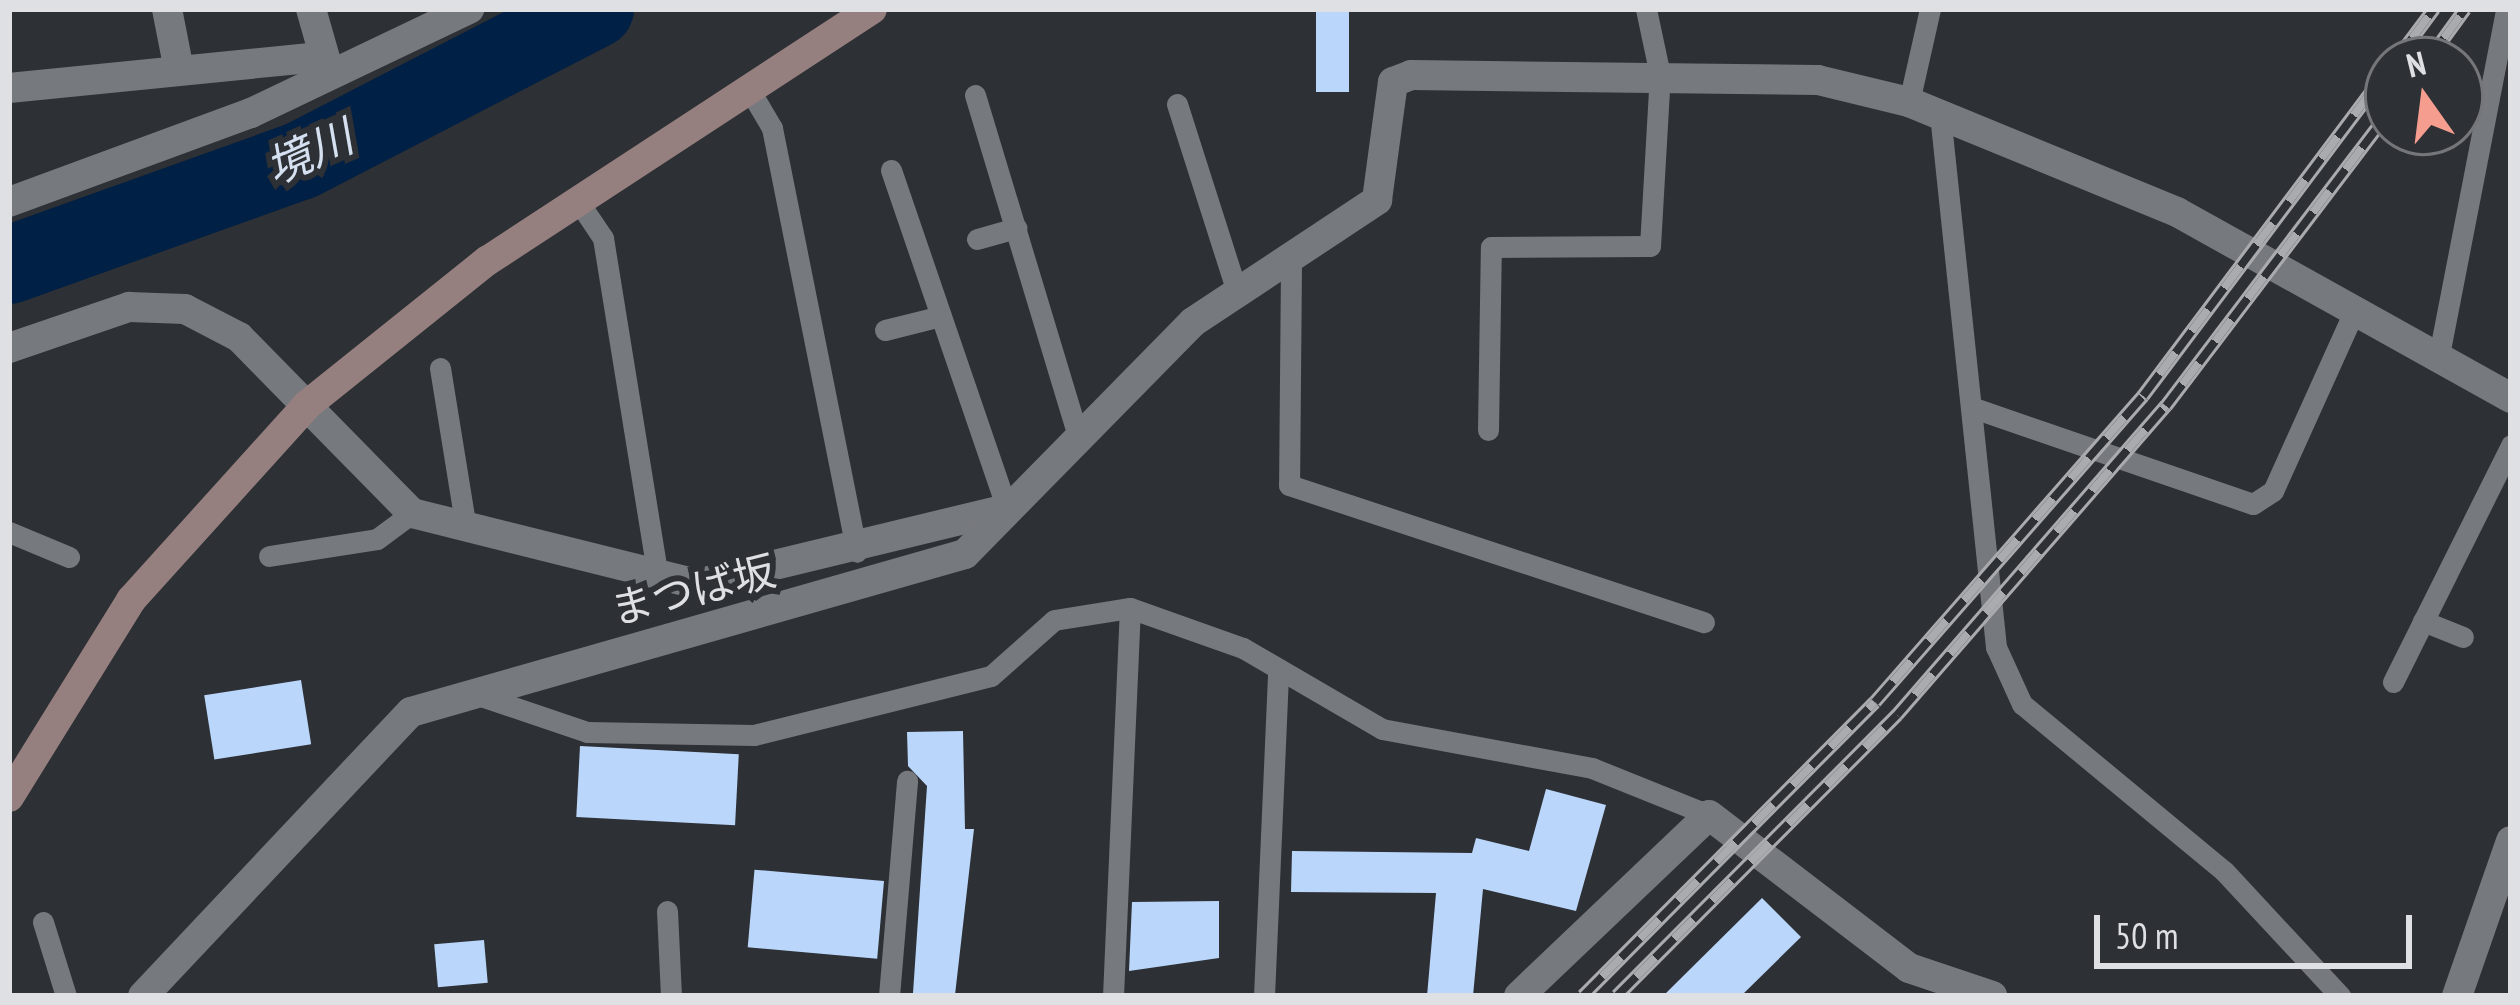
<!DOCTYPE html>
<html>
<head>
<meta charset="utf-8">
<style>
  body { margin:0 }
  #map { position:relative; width:2520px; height:1005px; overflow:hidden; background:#2d3034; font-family:"PT Sans Narrow","Noto Sans JP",sans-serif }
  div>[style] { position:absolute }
  .river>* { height:78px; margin:-39px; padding:0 39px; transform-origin:39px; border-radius:39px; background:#012045 }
  .building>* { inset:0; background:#bad6fb; transform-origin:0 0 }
  .lane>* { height:21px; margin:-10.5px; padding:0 10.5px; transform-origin:10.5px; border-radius:10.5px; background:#76797e }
  .street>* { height:30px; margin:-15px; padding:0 15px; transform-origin:15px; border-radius:15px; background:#76797e }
  .secondary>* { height:30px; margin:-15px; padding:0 15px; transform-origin:15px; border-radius:15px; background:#967f7f }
  .rail>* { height:14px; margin-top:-7px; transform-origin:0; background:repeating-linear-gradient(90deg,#2d3034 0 27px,#a9abaf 0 54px); box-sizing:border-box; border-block:3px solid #a9abaf }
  span { translate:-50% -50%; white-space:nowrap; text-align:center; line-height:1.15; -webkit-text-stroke:12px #2d3034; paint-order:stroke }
  .street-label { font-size:42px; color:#dee0e3 }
  .water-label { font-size:45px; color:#d5e1f1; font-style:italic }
  .frame { position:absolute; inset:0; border:12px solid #dee0e3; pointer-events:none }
  .north { position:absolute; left:2364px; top:36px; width:120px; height:120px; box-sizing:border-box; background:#2d3034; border:3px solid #74767a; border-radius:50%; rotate:346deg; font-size:33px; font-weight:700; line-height:48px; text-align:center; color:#dee0e3 }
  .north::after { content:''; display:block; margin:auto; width:42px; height:54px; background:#f59d8f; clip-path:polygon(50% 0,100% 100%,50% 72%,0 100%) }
  .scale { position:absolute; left:2094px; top:915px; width:318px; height:54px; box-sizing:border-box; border:6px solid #dee0e3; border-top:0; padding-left:15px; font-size:36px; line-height:42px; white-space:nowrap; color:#dee0e3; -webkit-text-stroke:9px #2d3034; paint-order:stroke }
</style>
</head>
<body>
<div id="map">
  <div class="river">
    <i style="left:9px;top:265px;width:309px;rotate:-19.7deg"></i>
    <i style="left:300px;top:161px;width:332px;rotate:-27.3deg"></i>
  </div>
  <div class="building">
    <i style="left:1316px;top:9px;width:33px;height:83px"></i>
    <i style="left:301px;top:680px;width:65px;height:98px;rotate:81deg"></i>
    <i style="clip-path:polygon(963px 731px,965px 829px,974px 829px,955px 995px,913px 993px,927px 786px,908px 766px,907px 732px)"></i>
    <i style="left:580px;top:746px;width:159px;height:71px;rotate:3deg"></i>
    <i style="clip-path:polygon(1546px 789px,1606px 805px,1576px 911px,1483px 889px,1473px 996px,1427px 996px,1436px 893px,1291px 892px,1292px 851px,1472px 853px,1476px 838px,1529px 851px)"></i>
    <i style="left:884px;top:881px;width:78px;height:130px;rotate:95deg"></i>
    <i style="clip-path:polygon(1762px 898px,1801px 937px,1741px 996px,1663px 996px)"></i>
    <i style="clip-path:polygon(1219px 901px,1219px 958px,1129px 971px,1132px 902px)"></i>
    <i style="left:484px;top:940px;width:43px;height:50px;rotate:85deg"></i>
  </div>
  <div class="lane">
    <i style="left:749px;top:89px;width:45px;rotate:59.5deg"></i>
    <i style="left:772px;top:128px;width:432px;rotate:78.7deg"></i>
    <i style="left:975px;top:95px;width:356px;rotate:73.2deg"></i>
    <i style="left:1909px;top:102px;width:95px;rotate:-77.3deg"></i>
    <i style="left:1177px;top:104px;width:197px;rotate:72.3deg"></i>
    <i style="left:1940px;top:114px;width:536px;rotate:84deg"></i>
    <i style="left:1996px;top:647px;width:63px;rotate:65.5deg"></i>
    <i style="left:2022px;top:704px;width:262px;rotate:39.6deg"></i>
    <i style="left:2224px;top:871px;width:171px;rotate:47.1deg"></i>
    <i style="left:891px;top:170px;width:358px;rotate:71.1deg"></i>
    <i style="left:578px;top:201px;width:45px;rotate:56deg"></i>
    <i style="left:603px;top:238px;width:343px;rotate:80.8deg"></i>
    <i style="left:977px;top:239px;width:41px;rotate:-15.8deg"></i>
    <i style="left:1291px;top:264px;width:221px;rotate:90.5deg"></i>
    <i style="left:1289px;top:485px;width:437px;rotate:18.3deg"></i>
    <i style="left:885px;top:330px;width:49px;rotate:-14deg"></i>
    <i style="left:2439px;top:355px;width:352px;rotate:-79deg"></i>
    <i style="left:440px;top:368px;width:162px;rotate:80.8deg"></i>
    <i style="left:1971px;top:407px;width:298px;rotate:19deg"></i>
    <i style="left:2253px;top:504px;width:24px;rotate:-33deg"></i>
    <i style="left:2273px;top:491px;width:202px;rotate:-65.7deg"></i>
    <i style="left:1488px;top:430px;width:183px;rotate:-89.1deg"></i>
    <i style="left:1491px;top:247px;width:159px;rotate:-0.4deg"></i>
    <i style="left:1650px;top:246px;width:171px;rotate:-86.7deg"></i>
    <i style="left:1660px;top:75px;width:67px;rotate:-102deg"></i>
    <i style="left:9px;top:532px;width:65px;rotate:22.6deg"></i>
    <i style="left:269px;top:556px;width:109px;rotate:-8.9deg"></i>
    <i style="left:377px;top:539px;width:44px;rotate:-36.6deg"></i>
    <i style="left:2423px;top:621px;width:43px;rotate:21.8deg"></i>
    <i style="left:2393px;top:682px;width:265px;rotate:-63.5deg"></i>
    <i style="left:475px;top:694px;width:118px;rotate:18.7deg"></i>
    <i style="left:587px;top:732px;width:167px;rotate:1deg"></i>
    <i style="left:754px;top:735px;width:244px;rotate:-14deg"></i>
    <i style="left:991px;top:676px;width:84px;rotate:-41.6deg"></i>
    <i style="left:1054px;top:620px;width:77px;rotate:-9deg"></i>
    <i style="left:1130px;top:608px;width:120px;rotate:19.5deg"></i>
    <i style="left:1243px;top:648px;width:161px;rotate:30.2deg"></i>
    <i style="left:1382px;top:729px;width:214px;rotate:10.5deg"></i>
    <i style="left:1592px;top:768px;width:126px;rotate:21.9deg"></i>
    <i style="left:667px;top:911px;width:85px;rotate:87.3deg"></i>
    <i style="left:43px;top:922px;width:77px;rotate:72.7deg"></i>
    <i style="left:889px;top:996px;width:216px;rotate:-85.2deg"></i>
    <i style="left:1113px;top:996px;width:388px;rotate:-87.5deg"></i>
    <i style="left:1264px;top:996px;width:326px;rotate:-87.5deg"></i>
  </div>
  <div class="street">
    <i style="left:167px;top:9px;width:57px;rotate:78.9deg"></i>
    <i style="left:311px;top:9px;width:66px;rotate:74.1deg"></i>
    <i style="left:9px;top:88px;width:315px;rotate:-5.7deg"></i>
    <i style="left:9px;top:202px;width:258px;rotate:-20.2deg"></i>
    <i style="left:251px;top:113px;width:242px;rotate:-25.5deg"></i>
    <i style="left:9px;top:348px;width:127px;rotate:-18.9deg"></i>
    <i style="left:129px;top:307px;width:56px;rotate:2deg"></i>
    <i style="left:185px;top:309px;width:61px;rotate:27.4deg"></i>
    <i style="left:239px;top:337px;width:247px;rotate:45.5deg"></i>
    <i style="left:412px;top:513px;width:293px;rotate:14deg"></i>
    <i style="left:696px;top:584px;width:320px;rotate:-13.6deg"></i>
    <i style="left:143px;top:996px;width:390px;rotate:-46.7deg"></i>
    <i style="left:411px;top:712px;width:576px;rotate:-15.92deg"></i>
    <i style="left:965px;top:554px;width:325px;rotate:-45.5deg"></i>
    <i style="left:1193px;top:322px;width:221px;rotate:-33.5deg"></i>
    <i style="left:1377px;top:200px;width:119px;rotate:-82.3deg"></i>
    <i style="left:1393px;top:82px;width:19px;rotate:-21deg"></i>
    <i style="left:1411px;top:75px;width:407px;rotate:0.7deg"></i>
    <i style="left:1818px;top:80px;width:94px;rotate:13.6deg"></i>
    <i style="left:1909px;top:102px;width:290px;rotate:22.3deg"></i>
    <i style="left:2177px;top:212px;width:382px;rotate:29.1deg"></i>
    <i style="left:1519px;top:996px;width:262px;rotate:-43.6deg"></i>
    <i style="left:1709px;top:815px;width:252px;rotate:37.4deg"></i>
    <i style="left:1909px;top:968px;width:88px;rotate:18.6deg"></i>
    <i style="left:2457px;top:996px;width:164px;rotate:-70.8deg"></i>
  </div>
  <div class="secondary">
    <i style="left:9px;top:797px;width:232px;rotate:-58.2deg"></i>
    <i style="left:131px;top:600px;width:263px;rotate:-47.9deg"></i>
    <i style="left:307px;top:405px;width:231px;rotate:-38.7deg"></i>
    <i style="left:487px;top:261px;width:460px;rotate:-33.2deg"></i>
  </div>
  <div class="rail">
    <i style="left:2396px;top:60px;width:64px;rotate:-53.3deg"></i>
    <i style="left:2428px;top:60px;width:63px;rotate:-54deg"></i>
    <i style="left:1583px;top:996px;width:414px;rotate:-45.2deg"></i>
    <i style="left:1875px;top:702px;width:407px;rotate:-48.8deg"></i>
    <i style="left:2143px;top:396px;width:408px;rotate:-53.1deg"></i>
    <i style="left:1617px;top:996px;width:397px;rotate:-45.1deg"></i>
    <i style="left:1897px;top:715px;width:410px;rotate:-49deg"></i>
    <i style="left:2166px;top:406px;width:368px;rotate:-52.8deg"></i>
  </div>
  <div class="street-label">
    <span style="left:693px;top:590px;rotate:-14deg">まつば坂</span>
  </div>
  <div class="water-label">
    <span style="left:309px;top:152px;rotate:-24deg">境川</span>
  </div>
  <div class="frame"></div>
  <div class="north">N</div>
  <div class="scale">50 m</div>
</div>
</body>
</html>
